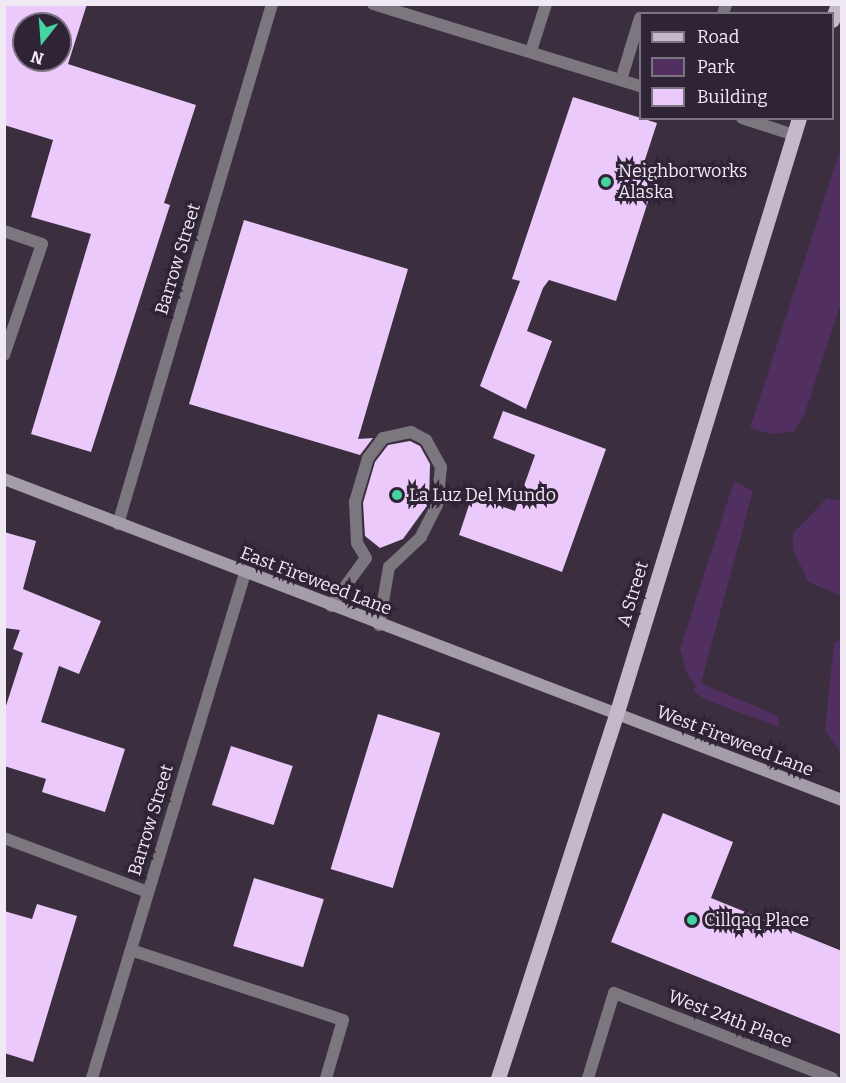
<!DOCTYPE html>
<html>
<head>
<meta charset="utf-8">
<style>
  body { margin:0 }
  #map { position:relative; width:846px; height:1083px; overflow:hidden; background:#3a2e3f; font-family:Bitter,serif }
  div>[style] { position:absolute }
  .green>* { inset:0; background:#512f61 }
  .building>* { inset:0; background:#ebc9fb; transform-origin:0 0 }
  .lane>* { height:12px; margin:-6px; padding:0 6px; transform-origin:6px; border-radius:6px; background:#7c767f }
  .street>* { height:12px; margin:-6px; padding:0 6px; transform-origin:6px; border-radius:6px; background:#7c767f }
  .secondary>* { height:12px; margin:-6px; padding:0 6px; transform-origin:6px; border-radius:6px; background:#a59ca9 }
  .primary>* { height:15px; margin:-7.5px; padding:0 7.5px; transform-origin:7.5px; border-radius:7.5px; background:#c4b8ca }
  .dots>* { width:16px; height:16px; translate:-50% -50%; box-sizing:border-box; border:3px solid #2f2435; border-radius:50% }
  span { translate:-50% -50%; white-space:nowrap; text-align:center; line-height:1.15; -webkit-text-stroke:6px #2f2435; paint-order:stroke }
  .poi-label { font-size:18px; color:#f0e9f4 }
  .left { translate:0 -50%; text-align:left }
  .street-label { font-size:18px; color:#f0e9f4 }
  .frame { position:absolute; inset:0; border:6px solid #f0e9f4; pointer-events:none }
  .legend { position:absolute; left:639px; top:12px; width:195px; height:108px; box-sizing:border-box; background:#2f2435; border:2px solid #7c7381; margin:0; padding:8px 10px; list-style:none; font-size:18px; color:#f0e9f4 }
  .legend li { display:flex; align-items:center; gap:12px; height:30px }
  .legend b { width:30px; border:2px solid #7c7381 }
  .north { position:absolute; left:12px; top:12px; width:60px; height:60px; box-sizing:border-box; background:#2f2435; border:2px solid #7c7381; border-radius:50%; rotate:197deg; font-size:16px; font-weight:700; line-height:24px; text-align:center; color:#f0e9f4 }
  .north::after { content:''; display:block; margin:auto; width:21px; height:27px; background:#44d4a0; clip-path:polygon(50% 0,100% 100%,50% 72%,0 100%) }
</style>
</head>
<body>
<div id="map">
  <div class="green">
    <i style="clip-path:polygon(841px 147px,841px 303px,804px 416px,793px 432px,771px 434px,750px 428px)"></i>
    <i style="clip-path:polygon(734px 481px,753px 491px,701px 683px,778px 716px,779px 727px,704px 699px,693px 691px,696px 685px,687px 674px,680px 649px)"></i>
    <i style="clip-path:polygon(827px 498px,841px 501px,841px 596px,808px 582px,793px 549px,793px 533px)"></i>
    <i style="clip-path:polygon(841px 639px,841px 754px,825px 730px,834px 644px)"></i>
  </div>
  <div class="building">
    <i style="clip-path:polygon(evenodd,4px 4px,87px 4px,68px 64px,196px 105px,164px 203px,170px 205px,91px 452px,31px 434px,91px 234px,31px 217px,53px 140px,4px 125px,4px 4px,24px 24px,60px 24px,60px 60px,24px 60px,24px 24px)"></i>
    <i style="clip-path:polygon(573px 97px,657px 123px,639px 178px,654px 183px,616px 301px,549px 280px,543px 288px,527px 331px,552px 341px,526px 409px,480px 386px,520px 281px,512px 279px)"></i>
    <i style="clip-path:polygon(244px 220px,408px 269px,358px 439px,373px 438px,360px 455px,189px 404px)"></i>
    <i style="clip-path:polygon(503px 411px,606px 449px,562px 572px,459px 535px,472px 496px,515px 511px,535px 455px,493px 438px)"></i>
    <i style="clip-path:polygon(410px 441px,420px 446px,430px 464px,429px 503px,403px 539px,380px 548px,365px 536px,363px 503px,375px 462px,388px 445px)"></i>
    <i style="clip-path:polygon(4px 532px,36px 541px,23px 589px,101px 621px,79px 674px,59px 666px,41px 722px,125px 749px,105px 812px,42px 792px,46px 779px,4px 766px,4px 712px,23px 653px,13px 649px,20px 630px,4px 628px)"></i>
    <i style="left:378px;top:714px;width:65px;height:162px;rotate:17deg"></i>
    <i style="left:231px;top:746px;width:65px;height:62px;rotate:18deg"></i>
    <i style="clip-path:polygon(663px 813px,733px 842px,711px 898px,842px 951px,842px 1035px,611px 942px)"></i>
    <i style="left:254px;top:878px;width:73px;height:71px;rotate:17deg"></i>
    <i style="clip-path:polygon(37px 904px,77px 916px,33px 1062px,4px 1053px,4px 911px,32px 919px)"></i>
  </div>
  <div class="lane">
    <i style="left:723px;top:14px;width:10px;rotate:-73deg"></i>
    <i style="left:531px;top:51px;width:49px;rotate:-72.3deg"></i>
    <i style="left:621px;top:80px;width:65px;rotate:-73deg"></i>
    <i style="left:4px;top:231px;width:40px;rotate:18.9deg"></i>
    <i style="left:42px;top:244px;width:117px;rotate:108.9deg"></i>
    <i style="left:331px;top:606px;width:59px;rotate:-53.9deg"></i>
    <i style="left:366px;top:558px;width:17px;rotate:-121deg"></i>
    <i style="left:357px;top:543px;width:41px;rotate:-92.8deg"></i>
    <i style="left:355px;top:502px;width:46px;rotate:-73.5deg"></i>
    <i style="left:368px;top:458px;width:25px;rotate:-53deg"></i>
    <i style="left:383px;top:438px;width:29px;rotate:-12deg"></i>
    <i style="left:411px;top:432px;width:17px;rotate:28deg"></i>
    <i style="left:426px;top:440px;width:31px;rotate:61deg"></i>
    <i style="left:441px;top:467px;width:38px;rotate:96deg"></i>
    <i style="left:437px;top:505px;width:36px;rotate:117deg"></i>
    <i style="left:421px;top:537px;width:44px;rotate:136.8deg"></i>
    <i style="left:389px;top:567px;width:59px;rotate:99.8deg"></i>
    <i style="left:131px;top:950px;width:223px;rotate:18.3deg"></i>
    <i style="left:343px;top:1020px;width:60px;rotate:106.3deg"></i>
  </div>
  <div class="street">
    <i style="left:373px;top:4px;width:279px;rotate:17.1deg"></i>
    <i style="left:742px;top:118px;width:55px;rotate:18.1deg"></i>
    <i style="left:118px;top:524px;width:542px;rotate:-73.5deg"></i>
    <i style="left:4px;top:838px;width:154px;rotate:20.6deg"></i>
    <i style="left:92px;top:1078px;width:528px;rotate:-73.14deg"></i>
    <i style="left:588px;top:1078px;width:89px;rotate:-73deg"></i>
    <i style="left:614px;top:993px;width:234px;rotate:21.3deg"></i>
  </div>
  <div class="secondary">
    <i style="left:4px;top:479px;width:897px;rotate:20.96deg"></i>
  </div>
  <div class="primary">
    <i style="left:832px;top:20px;width:17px;rotate:-69deg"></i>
    <i style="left:498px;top:1078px;width:382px;rotate:-72deg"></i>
    <i style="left:616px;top:715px;width:624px;rotate:-72.96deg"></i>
  </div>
  <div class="dots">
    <i style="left:606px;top:182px;background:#44d4a0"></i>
    <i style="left:397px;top:495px;background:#44d4a0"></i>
    <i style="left:692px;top:920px;background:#44d4a0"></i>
  </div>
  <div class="poi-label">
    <span class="left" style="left:618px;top:182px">Neighborworks<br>Alaska</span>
    <span class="left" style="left:409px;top:495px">La Luz Del Mundo</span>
    <span class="left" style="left:704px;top:920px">Cillqaq Place</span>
  </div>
  <div class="street-label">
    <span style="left:178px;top:259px;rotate:-73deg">Barrow Street</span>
    <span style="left:316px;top:581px;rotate:21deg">East Fireweed Lane</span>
    <span style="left:633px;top:594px;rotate:-73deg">A Street</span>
    <span style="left:735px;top:741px;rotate:21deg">West Fireweed Lane</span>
    <span style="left:151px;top:820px;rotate:-73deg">Barrow Street</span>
    <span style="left:730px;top:1019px;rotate:21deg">West 24th Place</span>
  </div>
  <div class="frame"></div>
  <ul class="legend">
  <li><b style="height:8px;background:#c4b8ca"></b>Road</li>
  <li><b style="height:16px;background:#512f61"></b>Park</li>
  <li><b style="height:16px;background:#ebc9fb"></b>Building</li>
  </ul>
  <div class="north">N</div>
</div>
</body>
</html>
